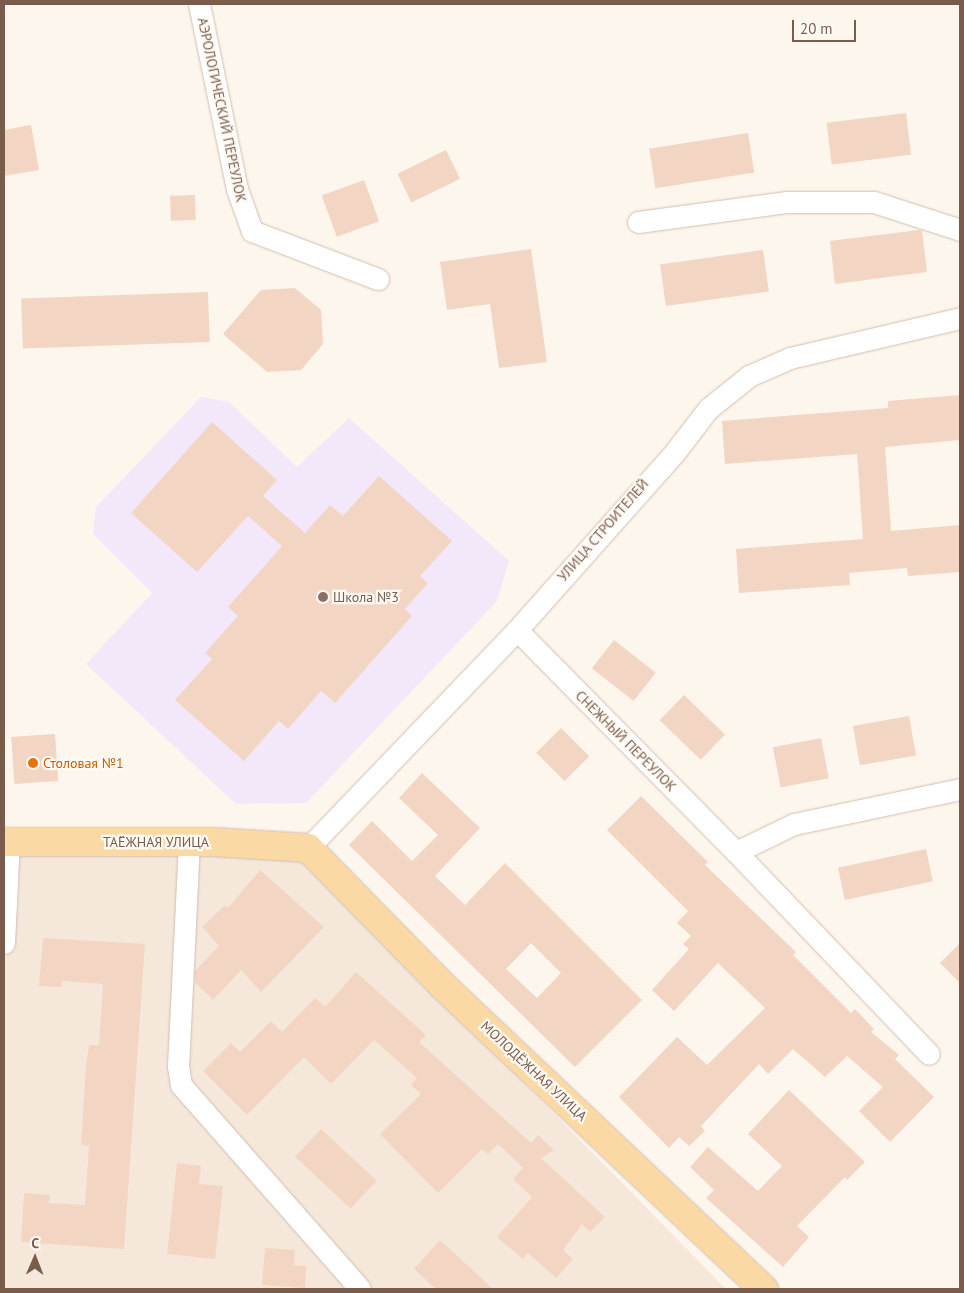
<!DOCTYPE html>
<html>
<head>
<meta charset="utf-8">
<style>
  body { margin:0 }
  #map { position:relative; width:964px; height:1293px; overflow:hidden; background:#fdf6ec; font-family:"PT Sans",sans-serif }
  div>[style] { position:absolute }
  .residential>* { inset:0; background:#f5e8da }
  .education>* { inset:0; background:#f3e8fa }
  .building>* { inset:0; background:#f3d5c3; transform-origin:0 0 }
  .roads { filter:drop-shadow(0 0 1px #d1beb0) drop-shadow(0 0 1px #d1beb0) }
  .minor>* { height:21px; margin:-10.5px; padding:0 10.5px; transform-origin:10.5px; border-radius:10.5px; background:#fff }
  .major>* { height:28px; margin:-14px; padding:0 14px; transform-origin:14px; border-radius:14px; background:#fbd9a5 }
  .dots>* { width:14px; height:14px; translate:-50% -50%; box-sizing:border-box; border:2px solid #fffaf3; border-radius:50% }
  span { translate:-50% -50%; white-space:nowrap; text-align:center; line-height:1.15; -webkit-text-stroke:4.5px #fffaf3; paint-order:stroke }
  .street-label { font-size:14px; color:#7a5c4d }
  .education-label { font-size:14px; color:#785e54 }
  .left { translate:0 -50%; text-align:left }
  .food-label { font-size:14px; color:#c56008 }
  .frame { position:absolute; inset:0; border:5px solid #7a5c4d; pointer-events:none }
  .north { position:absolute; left:10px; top:1233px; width:50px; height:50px; -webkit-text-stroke:4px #fffaf3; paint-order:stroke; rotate:1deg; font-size:14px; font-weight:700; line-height:20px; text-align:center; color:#7a5c4d }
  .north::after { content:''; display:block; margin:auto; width:18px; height:22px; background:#7a5c4d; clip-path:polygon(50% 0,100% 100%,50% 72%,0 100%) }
  .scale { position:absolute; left:792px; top:20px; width:64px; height:22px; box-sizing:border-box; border:2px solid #7a5c4d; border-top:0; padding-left:6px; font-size:15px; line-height:18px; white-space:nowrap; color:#7a5c4d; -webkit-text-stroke:4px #fffaf3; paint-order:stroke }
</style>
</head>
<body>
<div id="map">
  <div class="residential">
    <i style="clip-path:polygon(4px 844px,293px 847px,726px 1289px,4px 1289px)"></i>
  </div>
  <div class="education">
    <i style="clip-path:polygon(201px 397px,229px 402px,297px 467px,349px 418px,509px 561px,497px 601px,306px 803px,236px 804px,86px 664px,152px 593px,93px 534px,96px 507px)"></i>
  </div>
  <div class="building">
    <i style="left:906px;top:113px;width:42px;height:80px;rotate:83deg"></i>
    <i style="clip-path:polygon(31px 125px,39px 170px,4px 176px,4px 130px)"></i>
    <i style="left:748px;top:133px;width:40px;height:100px;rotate:81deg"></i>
    <i style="left:446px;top:150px;width:32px;height:54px;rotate:64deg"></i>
    <i style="left:364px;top:180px;width:44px;height:45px;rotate:70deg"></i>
    <i style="left:195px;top:195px;width:25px;height:25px;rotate:88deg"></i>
    <i style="clip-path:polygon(919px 230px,922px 231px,927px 272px,835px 284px,830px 241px)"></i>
    <i style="clip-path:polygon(531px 249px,547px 362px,499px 368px,490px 304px,447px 310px,440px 262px)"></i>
    <i style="left:763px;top:250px;width:42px;height:104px;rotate:82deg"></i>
    <i style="clip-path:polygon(295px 288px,321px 310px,323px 344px,301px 370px,267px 372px,223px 334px,261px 290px)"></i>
    <i style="left:208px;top:292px;width:50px;height:187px;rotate:88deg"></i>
    <i style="clip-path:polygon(960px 395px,960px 440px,885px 447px,891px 531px,960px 525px,960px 572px,908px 576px,907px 568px,849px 573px,850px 585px,739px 593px,736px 549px,863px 539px,857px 454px,725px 464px,722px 421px,888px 408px,888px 401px)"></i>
    <i style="clip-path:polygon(212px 422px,277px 480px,263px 496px,305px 533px,330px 505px,343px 516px,379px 476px,452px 541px,420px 576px,428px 583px,405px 609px,412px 616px,335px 703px,321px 691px,288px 729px,279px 721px,244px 761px,175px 700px,212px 659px,205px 653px,238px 616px,228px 607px,282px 546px,248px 516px,197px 572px,131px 513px)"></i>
    <i style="left:614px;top:640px;width:53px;height:36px;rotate:38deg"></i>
    <i style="left:684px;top:695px;width:57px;height:35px;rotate:44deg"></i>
    <i style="left:909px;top:716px;width:40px;height:57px;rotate:80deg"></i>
    <i style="left:561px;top:728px;width:40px;height:35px;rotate:45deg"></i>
    <i style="left:55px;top:734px;width:47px;height:44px;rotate:86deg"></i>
    <i style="left:821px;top:738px;width:41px;height:49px;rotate:79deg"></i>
    <i style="clip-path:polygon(evenodd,422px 773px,480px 828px,435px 876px,465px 905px,505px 863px,642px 1000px,575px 1067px,349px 845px,372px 821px,412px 861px,438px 835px,399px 798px,422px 773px,531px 943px,561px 973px,537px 998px,506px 969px,531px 943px)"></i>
    <i style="clip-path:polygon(641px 796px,708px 862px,705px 865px,796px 952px,793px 955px,851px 1013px,855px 1009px,874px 1029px,871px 1032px,899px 1055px,895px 1059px,934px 1097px,890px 1142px,859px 1111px,883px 1087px,847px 1056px,825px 1077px,793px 1049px,768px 1074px,759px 1064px,701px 1126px,705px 1131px,689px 1146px,679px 1137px,669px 1148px,619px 1097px,677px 1037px,707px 1065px,765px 1008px,718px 963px,674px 1011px,652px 990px,689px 949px,683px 944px,691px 936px,677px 923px,688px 911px,607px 830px)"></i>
    <i style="left:926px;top:849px;width:33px;height:90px;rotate:78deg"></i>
    <i style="clip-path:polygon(260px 870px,324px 927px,261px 992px,241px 970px,213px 1000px,195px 982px,195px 971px,219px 946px,202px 927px,225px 905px,228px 908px)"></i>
    <i style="clip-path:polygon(43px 938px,145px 944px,124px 1249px,21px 1242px,24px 1193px,50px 1195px,49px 1203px,85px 1205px,89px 1146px,81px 1145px,86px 1067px,89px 1045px,99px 1045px,103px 984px,62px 981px,62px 987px,39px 986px)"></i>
    <i style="clip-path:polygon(960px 943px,960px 983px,940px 963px)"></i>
    <i style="clip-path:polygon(356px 972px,426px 1035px,419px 1042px,531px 1143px,538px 1135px,554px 1150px,541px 1158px,605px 1217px,590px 1232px,582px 1224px,563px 1250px,573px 1259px,556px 1278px,528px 1253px,523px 1259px,497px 1237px,532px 1197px,513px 1179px,523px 1168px,498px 1144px,488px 1154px,482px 1149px,438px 1193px,380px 1134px,421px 1094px,411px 1085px,417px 1078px,374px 1040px,331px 1084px,304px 1057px,247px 1115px,203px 1071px,231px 1043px,240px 1052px,271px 1021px,282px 1032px,315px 998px,325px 1007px)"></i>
    <i style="clip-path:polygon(789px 1090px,865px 1162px,847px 1180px,845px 1177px,797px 1226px,809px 1237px,783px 1267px,706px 1198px,714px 1190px,690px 1167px,708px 1147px,758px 1191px,782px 1166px,748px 1134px)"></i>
    <i style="left:321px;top:1129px;width:76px;height:38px;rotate:43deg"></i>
    <i style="clip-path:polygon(177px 1163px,201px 1166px,199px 1184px,223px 1186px,215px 1259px,167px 1254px)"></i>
    <i style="clip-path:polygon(440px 1240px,493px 1289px,436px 1289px,414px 1269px)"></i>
    <i style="clip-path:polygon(265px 1248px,295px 1250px,294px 1265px,306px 1266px,305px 1288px,262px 1285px)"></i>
  </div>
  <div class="roads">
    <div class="minor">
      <i style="left:199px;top:4px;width:189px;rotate:78.4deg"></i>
      <i style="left:237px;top:189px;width:45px;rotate:70.3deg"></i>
      <i style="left:252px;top:231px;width:135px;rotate:20.9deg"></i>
      <i style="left:638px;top:222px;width:149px;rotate:-7.7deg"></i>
      <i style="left:786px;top:202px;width:88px"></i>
      <i style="left:874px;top:202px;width:90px;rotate:18deg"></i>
      <i style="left:517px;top:630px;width:312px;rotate:45.4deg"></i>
      <i style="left:736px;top:852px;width:279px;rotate:46.3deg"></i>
      <i style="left:189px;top:842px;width:224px;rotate:92.8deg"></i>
      <i style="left:178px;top:1066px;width:19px;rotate:81deg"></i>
      <i style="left:181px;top:1085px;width:271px;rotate:48.7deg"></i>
      <i style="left:308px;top:848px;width:302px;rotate:-46.2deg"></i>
      <i style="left:517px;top:630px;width:238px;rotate:-48.4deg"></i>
      <i style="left:675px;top:452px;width:54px;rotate:-52.5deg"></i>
      <i style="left:708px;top:409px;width:53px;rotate:-38.8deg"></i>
      <i style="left:749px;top:376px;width:45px;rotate:-23.7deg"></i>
      <i style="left:790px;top:358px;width:175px;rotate:-13.2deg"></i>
      <i style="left:736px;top:852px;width:64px;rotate:-25.8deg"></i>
      <i style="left:794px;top:824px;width:170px;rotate:-11.9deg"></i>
      <i style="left:4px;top:943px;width:101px;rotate:-87.2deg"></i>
    </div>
    <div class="major">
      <i style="left:4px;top:842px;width:209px"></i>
      <i style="left:213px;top:842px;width:95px;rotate:3.6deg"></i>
      <i style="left:308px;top:848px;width:192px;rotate:45.6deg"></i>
      <i style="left:442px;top:985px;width:443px;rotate:43.4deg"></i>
    </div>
  </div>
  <div class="dots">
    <i style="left:323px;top:597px;background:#8d6e63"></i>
    <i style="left:33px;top:763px;background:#e8710a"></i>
  </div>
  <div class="street-label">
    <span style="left:222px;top:110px;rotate:78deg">АЭРОЛОГИЧЕСКИЙ ПЕРЕУЛОК</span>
    <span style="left:603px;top:530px;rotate:-49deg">УЛИЦА СТРОИТЕЛЕЙ</span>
    <span style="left:626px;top:741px;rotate:45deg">СНЕЖНЫЙ ПЕРЕУЛОК</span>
    <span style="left:156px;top:842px">ТАЁЖНАЯ УЛИЦА</span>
    <span style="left:534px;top:1071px;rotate:43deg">МОЛОДЁЖНАЯ УЛИЦА</span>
  </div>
  <div class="education-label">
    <span class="left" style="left:333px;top:597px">Школа №3</span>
  </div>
  <div class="food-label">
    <span class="left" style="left:43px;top:763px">Столовая №1</span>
  </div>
  <div class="frame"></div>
  <div class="north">С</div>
  <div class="scale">20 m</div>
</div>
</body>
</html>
